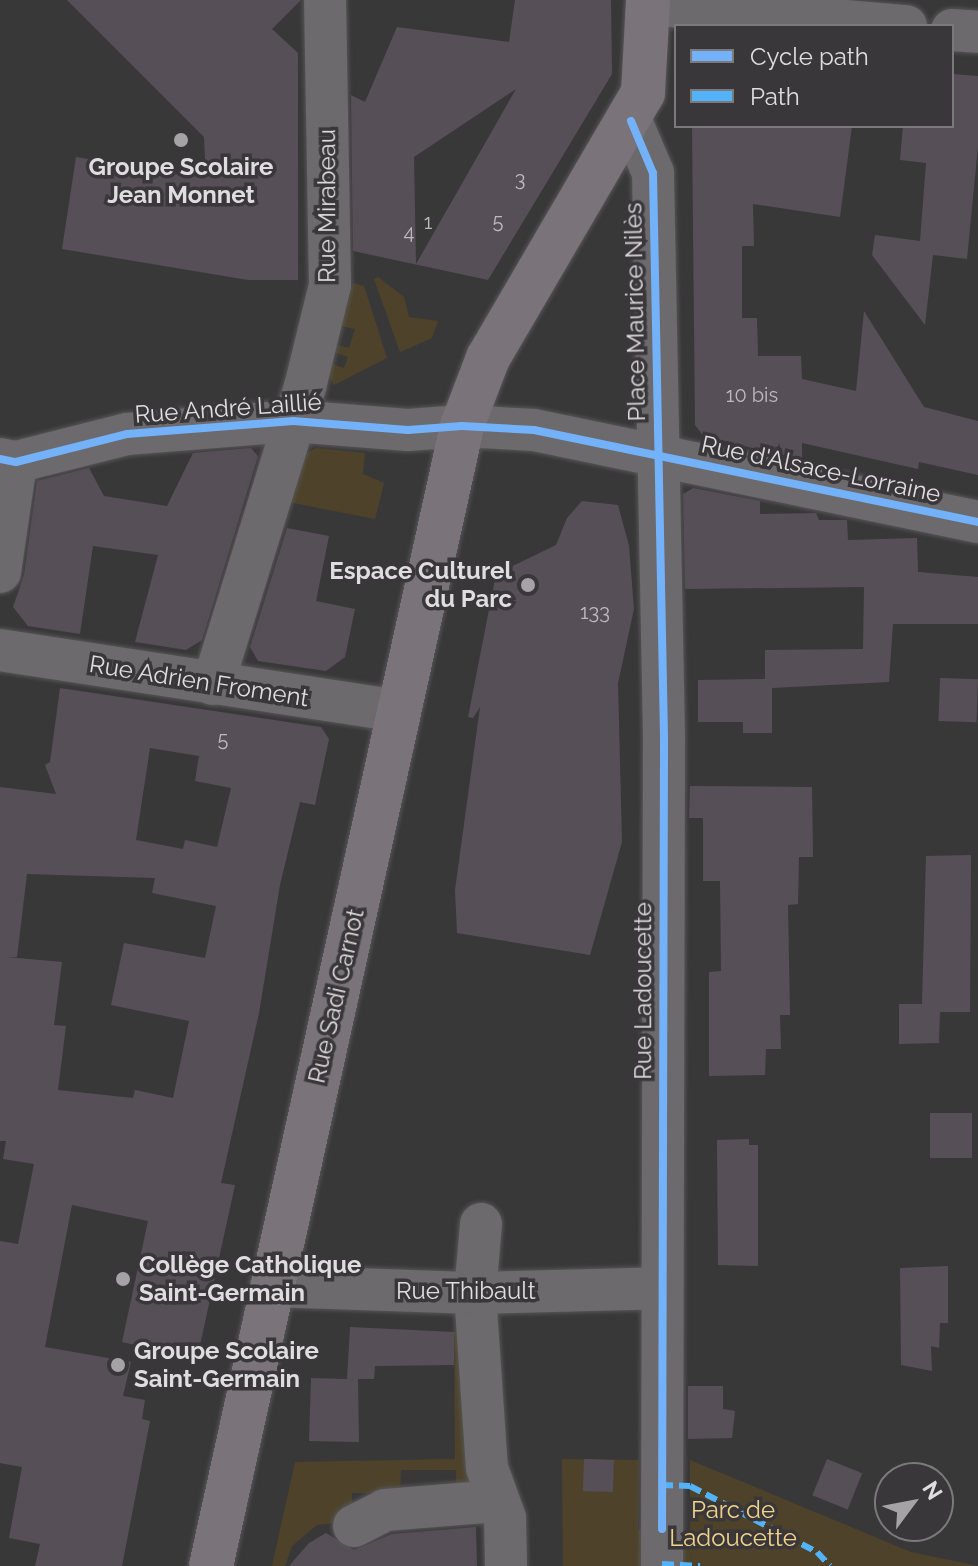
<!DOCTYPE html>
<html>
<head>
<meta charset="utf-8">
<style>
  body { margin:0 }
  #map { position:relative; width:978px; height:1566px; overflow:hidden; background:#393839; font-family:Raleway,sans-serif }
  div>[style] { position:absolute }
  .green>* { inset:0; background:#4e432a }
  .building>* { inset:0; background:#574f57; transform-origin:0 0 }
  .roads { filter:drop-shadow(0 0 2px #565556) drop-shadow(0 0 2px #565556) }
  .minor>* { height:42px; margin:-21px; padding:0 21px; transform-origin:21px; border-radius:21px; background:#6c6a6c }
  .major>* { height:44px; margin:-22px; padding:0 22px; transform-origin:22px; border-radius:22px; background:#7a737a }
  .quiet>* { height:6px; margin-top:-3px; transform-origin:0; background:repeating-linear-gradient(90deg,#52b3f8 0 12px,transparent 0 18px) }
  .cycleway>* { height:8px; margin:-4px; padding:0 4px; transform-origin:4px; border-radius:4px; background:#73b2f8 }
  .dots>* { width:22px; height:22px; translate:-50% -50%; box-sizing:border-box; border:4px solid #3a373a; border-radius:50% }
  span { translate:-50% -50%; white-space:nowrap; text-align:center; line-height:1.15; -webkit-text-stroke:7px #3a373a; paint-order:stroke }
  .number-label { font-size:20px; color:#bdbabd }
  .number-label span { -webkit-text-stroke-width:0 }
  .poi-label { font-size:24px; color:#dfdddf; font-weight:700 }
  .right { translate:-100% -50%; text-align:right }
  .left { translate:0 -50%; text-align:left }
  .street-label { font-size:24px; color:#dfdddf }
  .park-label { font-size:24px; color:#f2d286 }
  .legend { position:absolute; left:674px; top:24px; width:280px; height:104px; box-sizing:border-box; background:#3a373a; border:2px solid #7c797c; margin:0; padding:10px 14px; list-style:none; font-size:24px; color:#dfdddf }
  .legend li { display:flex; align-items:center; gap:16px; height:40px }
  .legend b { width:40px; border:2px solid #7c797c }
  .north { position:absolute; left:874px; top:1462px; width:80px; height:80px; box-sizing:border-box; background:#3a373a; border:2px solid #7c797c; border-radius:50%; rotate:58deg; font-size:22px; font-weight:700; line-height:32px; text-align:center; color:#dfdddf }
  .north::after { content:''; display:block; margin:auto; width:28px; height:36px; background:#a5a3a5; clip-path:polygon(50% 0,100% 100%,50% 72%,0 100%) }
</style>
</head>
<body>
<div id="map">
  <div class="green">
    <i style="clip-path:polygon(378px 277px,404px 297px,409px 317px,438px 321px,432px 338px,400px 352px,374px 279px)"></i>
    <i style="clip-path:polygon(353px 283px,364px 286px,387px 358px,334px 385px,327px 373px,330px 363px,344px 368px,348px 357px,333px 352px,336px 345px,349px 348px,355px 329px,341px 326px)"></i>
    <i style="clip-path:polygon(316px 448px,365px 453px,363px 474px,384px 483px,375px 519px,288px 502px,302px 456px)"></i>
    <i style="clip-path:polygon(466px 1331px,475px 1477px,462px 1493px,456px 1493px,456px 1470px,401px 1470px,400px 1493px,352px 1493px,352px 1521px,317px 1525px,292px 1546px,285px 1566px,272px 1566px,295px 1462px,455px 1459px,454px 1332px)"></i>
    <i style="clip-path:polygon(562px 1459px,639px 1460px,638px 1530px,690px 1531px,690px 1460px,911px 1552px,978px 1566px,563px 1566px)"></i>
  </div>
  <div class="building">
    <i style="clip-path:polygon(67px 0,301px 0,272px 29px,298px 53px,298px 280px,248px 280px,62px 249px,76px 157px,206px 178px,204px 137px)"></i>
    <i style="clip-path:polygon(evenodd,515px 0,611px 0,612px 74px,488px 280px,353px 251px,351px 95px,365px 102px,397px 27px,509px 42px,515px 0,516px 89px,416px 264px,414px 157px,516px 89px)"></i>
    <i style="clip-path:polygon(952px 74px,978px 76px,978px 146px,967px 259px,933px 255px,925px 325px,872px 255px,875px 235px,920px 241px,926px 163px,900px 160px,903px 126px,952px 126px)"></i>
    <i style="clip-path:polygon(692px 126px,852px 126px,840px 217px,753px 204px,754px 246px,742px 246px,742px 318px,757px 318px,758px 356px,801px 356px,802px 379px,856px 391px,864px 311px,924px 407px,978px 421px,978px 475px,919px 462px,918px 469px,802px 443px,802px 459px,704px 437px,695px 425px)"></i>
    <i style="clip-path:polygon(251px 448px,258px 456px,202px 640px,186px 650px,135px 642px,158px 555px,93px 546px,80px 634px,28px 626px,13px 607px,24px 575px,37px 481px,89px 468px,104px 496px,167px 506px,193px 453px)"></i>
    <i style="clip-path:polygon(693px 488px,760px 501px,760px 514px,816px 513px,819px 520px,847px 520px,848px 540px,917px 538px,918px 572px,978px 577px,978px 624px,893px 624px,889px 682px,772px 688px,772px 733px,743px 733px,743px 722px,698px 722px,698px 680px,765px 679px,765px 650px,863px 649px,864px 587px,685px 589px,683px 494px)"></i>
    <i style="clip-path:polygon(582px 501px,618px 505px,629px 546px,634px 609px,618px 683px,622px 842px,590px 955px,457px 933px,455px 890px,480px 707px,473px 718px,468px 717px,496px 574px,556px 545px,567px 518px)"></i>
    <i style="clip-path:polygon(287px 528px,329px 536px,316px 601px,355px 609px,345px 657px,326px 671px,258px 661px,250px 647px)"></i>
    <i style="left:940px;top:678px;width:38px;height:43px;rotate:2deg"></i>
    <i style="clip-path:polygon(evenodd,60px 688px,321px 727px,329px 739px,315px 805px,300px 802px,280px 885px,259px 1013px,221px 1183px,235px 1185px,197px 1359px,122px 1342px,148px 1221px,72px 1205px,45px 1347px,131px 1362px,123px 1396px,145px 1400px,142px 1419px,150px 1421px,122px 1566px,35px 1566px,40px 1544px,9px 1538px,22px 1467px,0 1463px,0 1241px,18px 1244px,34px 1164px,3px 1159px,6px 1141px,0 1141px,0 787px,56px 794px,45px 765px,50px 762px,60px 688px,150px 748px,199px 756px,195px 781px,231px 788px,217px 847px,185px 840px,183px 849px,136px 840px,150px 748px,60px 688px,27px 874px,155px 878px,152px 893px,216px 906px,205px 958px,124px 943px,111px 1005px,189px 1021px,173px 1098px,135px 1090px,133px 1098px,58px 1090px,66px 1026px,54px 1025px,62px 962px,7px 957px,17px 957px,27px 874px)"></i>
    <i style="clip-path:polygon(690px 786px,812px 787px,813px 857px,799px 857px,798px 904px,788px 905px,790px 1015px,780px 1015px,781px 1049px,766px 1049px,765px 1075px,709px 1076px,709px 972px,721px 971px,720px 881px,703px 881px,703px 818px,689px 818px)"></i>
    <i style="clip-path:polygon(971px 855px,970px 1012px,940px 1012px,939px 1043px,899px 1044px,899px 1004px,922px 1004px,926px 856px)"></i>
    <i style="left:930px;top:1113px;width:42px;height:45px"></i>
    <i style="clip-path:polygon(749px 1139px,749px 1145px,758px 1145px,758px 1266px,718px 1265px,717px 1140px)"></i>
    <i style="clip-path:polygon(948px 1266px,948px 1323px,940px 1323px,939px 1348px,931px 1346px,932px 1371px,901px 1365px,900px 1268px)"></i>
    <i style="clip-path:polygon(350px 1327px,454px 1332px,454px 1365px,375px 1366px,374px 1379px,358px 1379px,359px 1442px,309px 1441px,311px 1378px,347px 1379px)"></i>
    <i style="clip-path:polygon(688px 1386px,723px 1386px,723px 1409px,735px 1411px,732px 1438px,688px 1439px)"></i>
    <i style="left:584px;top:1459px;width:30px;height:32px;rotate:2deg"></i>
    <i style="left:827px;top:1459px;width:38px;height:39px;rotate:22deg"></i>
    <i style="clip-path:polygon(476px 1527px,477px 1566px,289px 1566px,309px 1543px,326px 1533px,354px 1550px,392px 1534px)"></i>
  </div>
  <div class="roads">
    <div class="minor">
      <i style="left:648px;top:4px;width:259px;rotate:4.9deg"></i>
      <i style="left:952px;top:30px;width:26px;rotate:4deg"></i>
      <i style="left:631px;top:121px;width:56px;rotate:67.1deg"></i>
      <i style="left:653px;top:173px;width:565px;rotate:88.88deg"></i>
      <i style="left:664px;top:738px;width:828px;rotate:90.14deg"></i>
      <i style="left:0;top:459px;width:16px;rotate:11deg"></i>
      <i style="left:16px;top:462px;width:114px;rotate:-14.2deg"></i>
      <i style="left:127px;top:434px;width:167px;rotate:-4.5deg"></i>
      <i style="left:293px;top:421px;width:115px;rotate:4.5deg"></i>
      <i style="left:408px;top:430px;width:54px;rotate:-4.2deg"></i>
      <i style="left:462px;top:426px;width:72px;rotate:3.2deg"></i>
      <i style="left:534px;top:430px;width:453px;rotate:11.7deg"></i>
      <i style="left:0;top:572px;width:111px;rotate:-81.7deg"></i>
      <i style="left:0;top:650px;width:404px;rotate:8.7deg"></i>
      <i style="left:213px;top:684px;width:311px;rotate:-72.8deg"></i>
      <i style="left:305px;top:387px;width:105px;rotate:-76.2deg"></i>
      <i style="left:330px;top:285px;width:285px;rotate:-91deg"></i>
      <i style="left:481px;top:1224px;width:69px;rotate:95deg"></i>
      <i style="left:475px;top:1293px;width:175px;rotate:86.1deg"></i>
      <i style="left:487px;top:1468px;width:53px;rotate:70.2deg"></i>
      <i style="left:505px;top:1518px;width:48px;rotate:88.8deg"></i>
      <i style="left:271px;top:1286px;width:204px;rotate:2deg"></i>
      <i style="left:475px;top:1293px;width:185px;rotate:-1.5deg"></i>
      <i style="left:354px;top:1526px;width:35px;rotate:-27deg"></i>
      <i style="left:385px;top:1510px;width:112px;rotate:-4.6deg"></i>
    </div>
    <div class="major">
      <i style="left:211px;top:1566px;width:1167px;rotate:-77.58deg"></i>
      <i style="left:462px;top:426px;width:73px;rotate:-69.1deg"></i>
      <i style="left:488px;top:358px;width:307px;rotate:-59.7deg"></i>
      <i style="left:643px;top:93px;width:93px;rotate:-86.9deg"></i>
    </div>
  </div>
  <div class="quiet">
    <i style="left:661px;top:1485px;width:29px;rotate:2deg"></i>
    <i style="left:690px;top:1486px;width:143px;rotate:27.5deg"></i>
    <i style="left:817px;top:1552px;width:19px;rotate:47deg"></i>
    <i style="left:662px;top:1564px;width:38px;rotate:3deg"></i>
  </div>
  <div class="cycleway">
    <i style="left:631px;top:121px;width:56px;rotate:67.1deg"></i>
    <i style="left:653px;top:173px;width:565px;rotate:88.88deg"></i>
    <i style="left:664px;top:738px;width:791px;rotate:90.14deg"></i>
    <i style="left:0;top:459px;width:16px;rotate:11deg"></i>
    <i style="left:16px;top:462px;width:114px;rotate:-14.2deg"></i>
    <i style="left:127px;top:434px;width:167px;rotate:-4.5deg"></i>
    <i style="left:293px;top:421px;width:115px;rotate:4.5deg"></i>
    <i style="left:408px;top:430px;width:54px;rotate:-4.2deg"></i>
    <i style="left:462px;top:426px;width:72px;rotate:3.2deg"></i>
    <i style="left:534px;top:430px;width:453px;rotate:11.7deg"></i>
  </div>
  <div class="dots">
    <i style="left:181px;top:140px;background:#a5a3a5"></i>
    <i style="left:528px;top:585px;background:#a5a3a5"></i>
    <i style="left:123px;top:1279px;background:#a5a3a5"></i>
    <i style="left:118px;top:1365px;background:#a5a3a5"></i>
  </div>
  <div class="number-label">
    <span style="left:520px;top:179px">3</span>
    <span style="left:498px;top:221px">5</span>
    <span style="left:428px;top:222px">1</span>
    <span style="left:409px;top:232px">4</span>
    <span style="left:752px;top:395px">10 bis</span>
    <span style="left:595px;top:612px">133</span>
    <span style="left:223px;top:739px">5</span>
  </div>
  <div class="poi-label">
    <span style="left:181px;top:181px">Groupe Scolaire<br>Jean Monnet</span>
    <span class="right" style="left:512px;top:585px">Espace Culturel<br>du Parc</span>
    <span class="left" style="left:139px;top:1279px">Collège Catholique<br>Saint-Germain</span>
    <span class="left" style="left:134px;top:1365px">Groupe Scolaire<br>Saint-Germain</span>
  </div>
  <div class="street-label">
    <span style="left:327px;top:206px;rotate:-90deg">Rue Mirabeau</span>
    <span style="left:635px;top:312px;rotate:-91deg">Place Maurice Nilès</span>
    <span style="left:228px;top:408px;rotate:-4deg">Rue André Laillié</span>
    <span style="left:821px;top:469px;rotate:12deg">Rue d'Alsace-Lorraine</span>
    <span style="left:199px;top:681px;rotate:9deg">Rue Adrien Froment</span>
    <span style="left:643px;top:991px;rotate:-90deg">Rue Ladoucette</span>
    <span style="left:336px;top:996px;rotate:-77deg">Rue Sadi Carnot</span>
    <span style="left:466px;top:1291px">Rue Thibault</span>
  </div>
  <div class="park-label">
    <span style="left:733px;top:1524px">Parc de<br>Ladoucette</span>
  </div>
  <ul class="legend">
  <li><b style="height:10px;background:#73b2f8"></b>Cycle path</li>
  <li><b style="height:10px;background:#52b3f8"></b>Path</li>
  </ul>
  <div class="north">N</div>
</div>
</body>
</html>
